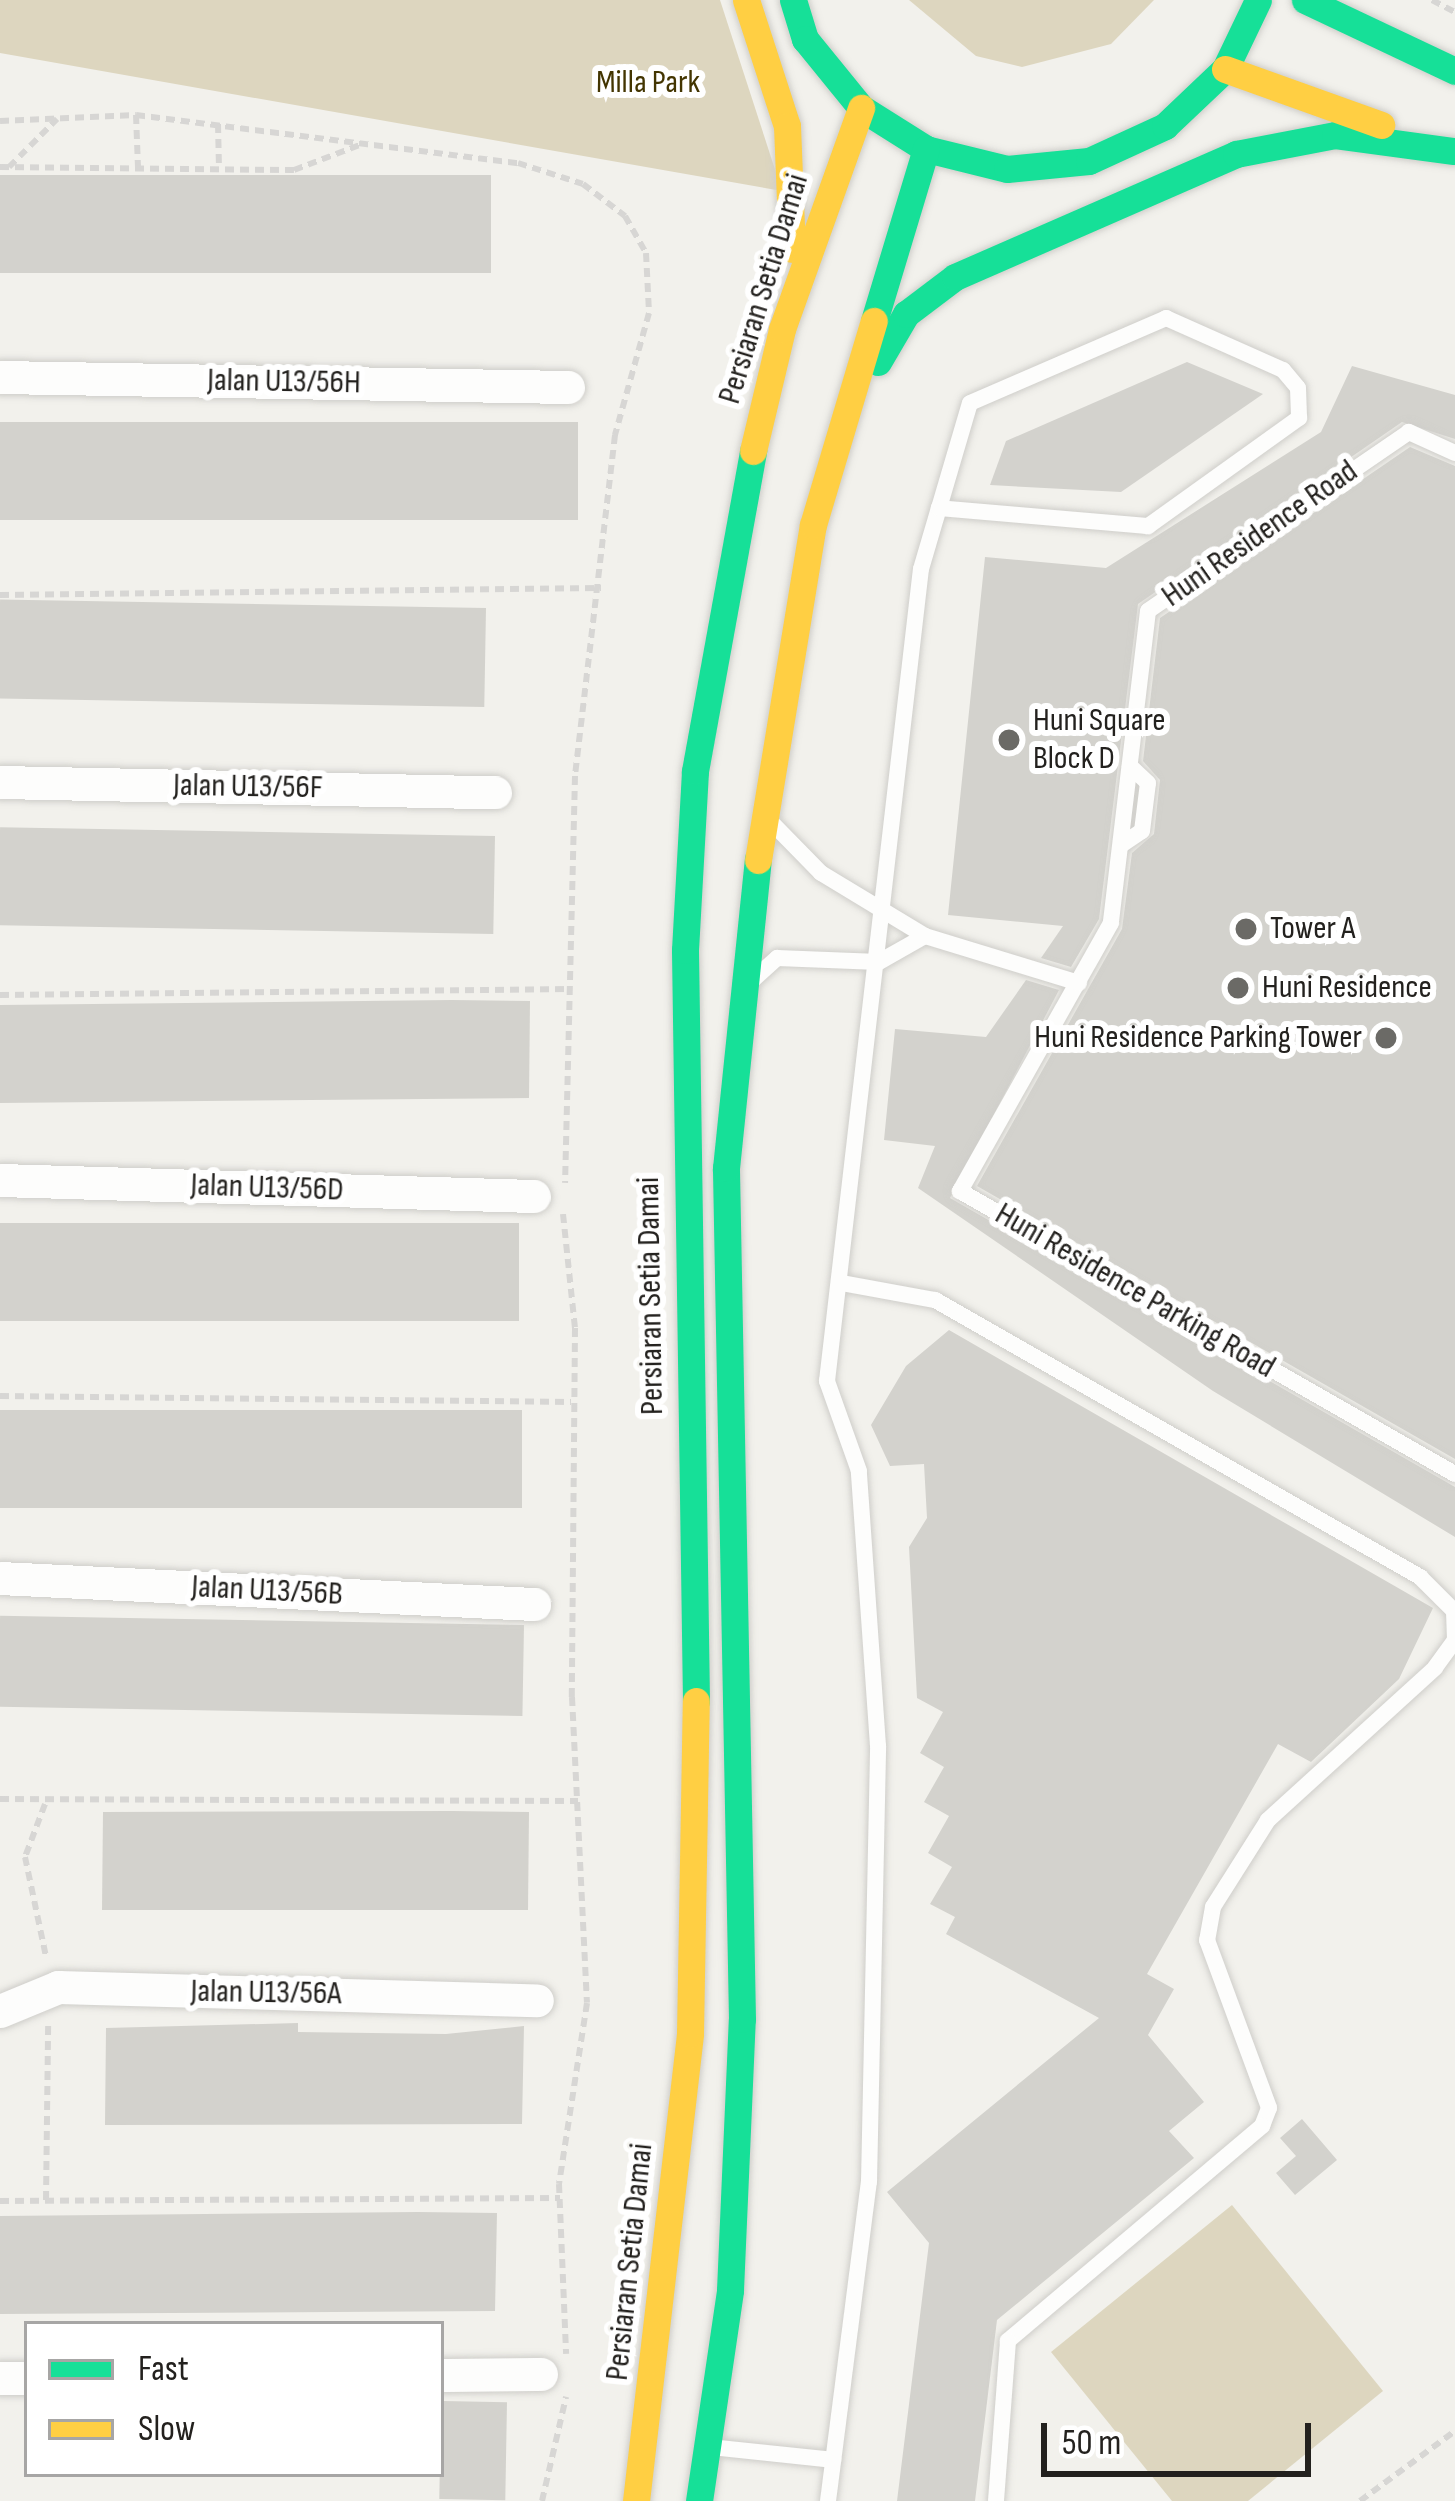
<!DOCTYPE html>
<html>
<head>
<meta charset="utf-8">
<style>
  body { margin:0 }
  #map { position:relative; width:1455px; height:2501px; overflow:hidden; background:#f2f1ec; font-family:"Sofia Sans Condensed",sans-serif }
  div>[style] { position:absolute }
  .green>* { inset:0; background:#ddd6bf }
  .building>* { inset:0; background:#d3d2cd; transform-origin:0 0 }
  .path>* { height:6px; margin-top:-3px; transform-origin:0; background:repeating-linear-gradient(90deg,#d7d6d4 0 9px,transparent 0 15px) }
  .roads { filter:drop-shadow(0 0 3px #cfceca) drop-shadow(0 0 3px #cfceca) }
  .lane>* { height:16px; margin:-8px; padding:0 8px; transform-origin:8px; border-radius:8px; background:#fdfdfc }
  .street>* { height:33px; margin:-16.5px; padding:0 16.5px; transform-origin:16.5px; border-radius:16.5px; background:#fdfdfc }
  .fast>* { height:27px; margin:-13.5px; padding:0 13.5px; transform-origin:13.5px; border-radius:13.5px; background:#16e098 }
  .slow>* { height:27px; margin:-13.5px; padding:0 13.5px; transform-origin:13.5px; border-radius:13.5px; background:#ffcf43 }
  .dots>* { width:33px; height:33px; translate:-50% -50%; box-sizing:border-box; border:6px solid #fff; border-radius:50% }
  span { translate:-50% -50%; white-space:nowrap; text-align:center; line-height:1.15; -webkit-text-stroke:12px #fff; paint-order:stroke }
  .park-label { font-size:33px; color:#433501 }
  .street-label { font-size:33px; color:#23211e }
  .poi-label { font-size:33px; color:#23211e }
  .left { translate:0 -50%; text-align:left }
  .right { translate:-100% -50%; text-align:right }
  .legend { position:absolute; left:24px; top:2321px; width:420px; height:156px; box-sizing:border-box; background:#fff; border:3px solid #a7a6a5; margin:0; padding:15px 21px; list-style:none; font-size:36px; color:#23211e }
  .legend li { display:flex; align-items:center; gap:24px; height:60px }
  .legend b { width:60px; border:3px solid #a7a6a5 }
  .scale { position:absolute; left:1041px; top:2423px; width:270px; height:54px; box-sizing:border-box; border:6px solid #23211e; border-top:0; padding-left:15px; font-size:36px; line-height:42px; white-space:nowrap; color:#23211e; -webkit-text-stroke:9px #fff; paint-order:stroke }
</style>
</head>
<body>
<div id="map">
  <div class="green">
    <i style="clip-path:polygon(0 0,720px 0,782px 191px,0 53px)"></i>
    <i style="clip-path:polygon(909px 0,1154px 0,1111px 44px,1022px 67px,976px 56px)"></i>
    <i style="clip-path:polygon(1232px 2205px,1383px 2391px,1248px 2501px,1172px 2501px,1051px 2352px)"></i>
  </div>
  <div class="building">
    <i style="left:0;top:175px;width:491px;height:98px"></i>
    <i style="clip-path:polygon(1187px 362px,1263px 394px,1121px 492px,990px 485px,1006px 441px)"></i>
    <i style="clip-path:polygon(1352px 366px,1455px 395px,1455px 439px,1402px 422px,1138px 604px,1099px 919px,1071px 967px,1041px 958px,1063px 926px,948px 915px,985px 557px,1106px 568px,1321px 432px)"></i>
    <i style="left:0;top:422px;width:578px;height:98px"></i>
    <i style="clip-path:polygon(1410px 447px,1455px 466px,1455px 1459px,977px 1186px,1122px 929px,1132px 853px,1154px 834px,1160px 780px,1143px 761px,1160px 618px)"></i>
    <i style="left:486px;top:608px;width:99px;height:486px;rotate:91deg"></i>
    <i style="left:495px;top:836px;width:98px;height:495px;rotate:91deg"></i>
    <i style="clip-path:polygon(1026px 980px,1059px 990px,950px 1198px,1455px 1487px,1455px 1537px,1213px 1391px,918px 1188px,935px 1146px,884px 1140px,895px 1029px,986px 1037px)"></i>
    <i style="clip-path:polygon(452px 1000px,530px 1001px,529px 1098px,0 1103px,0 1005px)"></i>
    <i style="left:0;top:1223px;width:519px;height:98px"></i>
    <i style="clip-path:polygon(949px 1330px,1433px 1608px,1399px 1679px,1311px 1762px,1278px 1744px,1147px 1974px,1174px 1989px,1148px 2035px,1204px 2102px,1169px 2131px,1194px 2158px,997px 2320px,975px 2501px,897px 2501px,929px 2243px,887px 2192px,1099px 2018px,946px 1934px,955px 1917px,930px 1904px,952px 1867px,928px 1853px,949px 1816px,924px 1802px,944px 1767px,920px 1753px,943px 1712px,917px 1698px,909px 1547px,927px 1518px,924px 1464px,890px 1466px,871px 1425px,906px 1366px)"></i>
    <i style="left:0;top:1410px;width:522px;height:98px"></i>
    <i style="left:524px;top:1625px;width:91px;height:524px;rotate:91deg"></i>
    <i style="clip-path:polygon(452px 1811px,529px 1812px,528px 1910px,102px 1910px,103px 1812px)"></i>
    <i style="clip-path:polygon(298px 2023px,298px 2032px,446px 2034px,524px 2026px,522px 2124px,105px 2125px,106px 2028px)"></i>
    <i style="clip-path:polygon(1302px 2119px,1337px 2160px,1295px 2195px,1276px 2173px,1296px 2156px,1280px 2138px)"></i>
    <i style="clip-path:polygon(418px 2212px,497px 2213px,495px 2311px,0 2314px,0 2216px)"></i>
    <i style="left:441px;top:2401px;width:66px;height:98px;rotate:1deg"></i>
  </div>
  <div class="path">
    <i style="left:1432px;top:0;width:26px;rotate:28deg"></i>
    <i style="left:136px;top:115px;width:52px;rotate:87.8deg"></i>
    <i style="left:0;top:121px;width:136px;rotate:-2.5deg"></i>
    <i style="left:136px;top:115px;width:385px;rotate:7.2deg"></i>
    <i style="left:518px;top:163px;width:68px;rotate:17.9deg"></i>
    <i style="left:583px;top:184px;width:53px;rotate:37.3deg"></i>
    <i style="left:625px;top:216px;width:43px;rotate:60.4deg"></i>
    <i style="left:646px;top:253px;width:60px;rotate:87.1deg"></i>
    <i style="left:649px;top:313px;width:127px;rotate:105.6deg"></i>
    <i style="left:615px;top:435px;width:343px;rotate:96.7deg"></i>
    <i style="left:575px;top:776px;width:407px;rotate:91.4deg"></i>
    <i style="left:218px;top:124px;width:44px;rotate:88.7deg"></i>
    <i style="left:0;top:167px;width:294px;rotate:0.6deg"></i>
    <i style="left:294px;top:170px;width:73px;rotate:-20.9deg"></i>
    <i style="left:9px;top:167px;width:68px;rotate:-45deg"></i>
    <i style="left:0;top:595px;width:601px;rotate:-0.67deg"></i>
    <i style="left:0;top:995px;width:569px;rotate:-0.6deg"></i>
    <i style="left:563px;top:1214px;width:115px;rotate:84deg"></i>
    <i style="left:575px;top:1328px;width:369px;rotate:90.5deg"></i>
    <i style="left:572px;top:1697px;width:306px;rotate:87.2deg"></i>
    <i style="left:587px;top:2003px;width:183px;rotate:98.8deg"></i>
    <i style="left:559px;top:2184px;width:170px;rotate:87.6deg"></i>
    <i style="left:0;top:1396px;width:571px;rotate:0.6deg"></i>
    <i style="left:0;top:1799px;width:578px;rotate:0.2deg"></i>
    <i style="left:45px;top:1804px;width:57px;rotate:110.7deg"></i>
    <i style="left:25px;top:1857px;width:102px;rotate:78.1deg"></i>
    <i style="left:46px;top:2200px;width:176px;rotate:-89.3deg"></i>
    <i style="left:0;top:2201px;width:560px;rotate:-0.31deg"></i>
    <i style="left:542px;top:2501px;width:107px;rotate:-77deg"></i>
    <i style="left:1360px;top:2501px;width:118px;rotate:-36.4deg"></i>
  </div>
  <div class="roads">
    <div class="lane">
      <i style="left:1455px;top:453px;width:51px;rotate:-155.5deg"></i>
      <i style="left:1409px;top:432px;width:316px;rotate:145.6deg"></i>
      <i style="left:1148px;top:611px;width:314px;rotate:96.8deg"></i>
      <i style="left:1111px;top:923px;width:308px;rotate:119.4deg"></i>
      <i style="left:960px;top:1191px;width:570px;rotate:29.76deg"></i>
      <i style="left:772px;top:823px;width:70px;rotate:45.6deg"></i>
      <i style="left:821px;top:873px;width:122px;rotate:31.2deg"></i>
      <i style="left:925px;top:936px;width:161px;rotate:17deg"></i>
      <i style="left:1121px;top:845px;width:25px;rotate:-34deg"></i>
      <i style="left:1142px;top:831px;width:48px;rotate:-82.9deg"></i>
      <i style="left:1148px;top:783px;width:25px;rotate:-137deg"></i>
      <i style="left:746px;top:986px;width:42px;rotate:-42.1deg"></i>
      <i style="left:777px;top:958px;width:102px;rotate:2.2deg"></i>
      <i style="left:879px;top:962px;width:53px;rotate:-29.5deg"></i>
      <i style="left:842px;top:1283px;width:95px;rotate:10.4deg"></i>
      <i style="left:935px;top:1300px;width:559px;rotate:29.73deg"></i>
      <i style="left:1420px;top:1577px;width:48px;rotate:45deg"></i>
      <i style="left:1454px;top:1611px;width:29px;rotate:88deg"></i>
      <i style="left:1455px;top:1640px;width:34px;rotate:126deg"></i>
      <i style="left:1435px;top:1668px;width:226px;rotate:137.7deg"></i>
      <i style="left:1268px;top:1820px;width:103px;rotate:122.3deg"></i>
      <i style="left:1213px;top:1907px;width:34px;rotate:100deg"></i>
      <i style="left:1207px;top:1940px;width:179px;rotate:69.7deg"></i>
      <i style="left:1269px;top:2108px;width:19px;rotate:111deg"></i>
      <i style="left:1262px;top:2126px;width:333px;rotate:139.8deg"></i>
      <i style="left:1008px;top:2341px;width:160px;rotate:94.3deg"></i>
      <i style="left:710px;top:2447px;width:124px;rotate:6deg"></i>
      <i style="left:828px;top:2501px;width:322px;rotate:-82.7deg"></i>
      <i style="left:869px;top:2182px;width:436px;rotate:-88.8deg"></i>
      <i style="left:878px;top:1746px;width:276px;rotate:-94deg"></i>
      <i style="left:859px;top:1471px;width:96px;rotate:-109.6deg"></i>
      <i style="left:827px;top:1381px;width:817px;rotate:-83.4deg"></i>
      <i style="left:921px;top:569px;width:64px;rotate:-73.6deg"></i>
      <i style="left:939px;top:508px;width:109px;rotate:-73.6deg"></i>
      <i style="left:970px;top:403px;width:214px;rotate:-23.4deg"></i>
      <i style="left:1166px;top:318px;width:128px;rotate:24deg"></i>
      <i style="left:1283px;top:370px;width:23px;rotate:50deg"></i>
      <i style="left:1298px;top:388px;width:30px;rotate:88deg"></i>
      <i style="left:1299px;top:418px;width:186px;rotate:144.4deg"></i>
      <i style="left:1148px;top:526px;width:210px;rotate:-175.1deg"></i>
    </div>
    <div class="street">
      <i style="left:0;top:377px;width:568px;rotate:1.01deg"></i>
      <i style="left:0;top:782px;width:495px;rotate:1.2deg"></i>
      <i style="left:0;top:1180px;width:534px;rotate:1.72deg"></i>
      <i style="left:0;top:1578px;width:535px;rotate:2.79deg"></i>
      <i style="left:0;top:2011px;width:63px;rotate:-22.5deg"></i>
      <i style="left:58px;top:1987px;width:479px;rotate:1.6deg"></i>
      <i style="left:441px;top:2375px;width:100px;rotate:-0.6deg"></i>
      <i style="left:0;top:2378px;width:27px"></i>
    </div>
    <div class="fast">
      <i style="left:793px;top:0;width:41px;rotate:72.9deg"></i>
      <i style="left:805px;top:39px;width:89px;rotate:50.9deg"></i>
      <i style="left:861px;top:108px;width:77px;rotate:32.2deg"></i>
      <i style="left:926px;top:149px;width:83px;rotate:13.9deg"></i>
      <i style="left:1007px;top:169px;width:82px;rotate:-5.6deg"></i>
      <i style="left:1089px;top:161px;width:84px;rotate:-24.7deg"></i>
      <i style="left:1165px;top:126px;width:83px;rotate:-43.5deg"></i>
      <i style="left:1225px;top:69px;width:76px;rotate:-64.4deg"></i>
      <i style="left:1305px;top:0;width:166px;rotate:25.3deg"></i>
      <i style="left:874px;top:321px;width:180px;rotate:-73.2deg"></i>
      <i style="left:878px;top:362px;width:56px;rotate:-59.7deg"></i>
      <i style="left:906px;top:314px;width:61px;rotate:-37.1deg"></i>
      <i style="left:955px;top:277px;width:307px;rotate:-23.6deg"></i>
      <i style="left:1236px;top:154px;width:101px;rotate:-10.9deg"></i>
      <i style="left:1335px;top:135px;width:120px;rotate:7.7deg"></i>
      <i style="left:696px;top:1701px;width:751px;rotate:-90.84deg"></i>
      <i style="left:685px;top:950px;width:179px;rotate:-86.8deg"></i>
      <i style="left:695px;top:771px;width:325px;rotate:-79.7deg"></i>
      <i style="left:699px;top:2501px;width:213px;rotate:-81.6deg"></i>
      <i style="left:730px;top:2290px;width:271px;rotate:-87.5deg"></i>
      <i style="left:742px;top:2019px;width:851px;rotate:-91.08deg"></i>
      <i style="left:726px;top:1168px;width:310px;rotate:-84.1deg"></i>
    </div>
    <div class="slow">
      <i style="left:746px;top:0;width:133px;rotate:72deg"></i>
      <i style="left:787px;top:126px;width:123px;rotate:87.7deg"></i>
      <i style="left:1225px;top:69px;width:166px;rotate:19.7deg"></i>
      <i style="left:753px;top:451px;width:125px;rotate:-76.6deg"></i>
      <i style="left:782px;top:329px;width:235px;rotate:-70.3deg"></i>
      <i style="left:758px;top:860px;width:339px;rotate:-80.7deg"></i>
      <i style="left:813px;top:525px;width:213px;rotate:-73.4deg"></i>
      <i style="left:636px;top:2501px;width:471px;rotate:-83.4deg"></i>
      <i style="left:690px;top:2033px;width:332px;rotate:-89deg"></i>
    </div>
  </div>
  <div class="dots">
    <i style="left:1009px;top:740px;background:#6b6a66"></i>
    <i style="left:1246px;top:929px;background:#6b6a66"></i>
    <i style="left:1238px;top:988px;background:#6b6a66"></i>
    <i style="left:1386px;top:1038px;background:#6b6a66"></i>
  </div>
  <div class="park-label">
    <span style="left:648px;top:83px">Milla Park</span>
  </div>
  <div class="street-label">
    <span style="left:764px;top:289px;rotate:-73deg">Persiaran Setia Damai</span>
    <span style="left:284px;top:382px;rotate:1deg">Jalan U13/56H</span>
    <span style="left:1260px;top:534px;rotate:-35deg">Huni Residence Road</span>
    <span style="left:248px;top:787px;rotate:1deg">Jalan U13/56F</span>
    <span style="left:267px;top:1188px;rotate:2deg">Jalan U13/56D</span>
    <span style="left:1135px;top:1291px;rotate:30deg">Huni Residence Parking Road</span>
    <span style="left:651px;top:1296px;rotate:-91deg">Persiaran Setia Damai</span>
    <span style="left:267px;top:1591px;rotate:3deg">Jalan U13/56B</span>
    <span style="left:266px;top:1993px;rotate:1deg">Jalan U13/56A</span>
    <span style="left:630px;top:2262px;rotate:-84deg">Persiaran Setia Damai</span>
  </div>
  <div class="poi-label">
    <span class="left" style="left:1033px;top:740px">Huni Square<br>Block D</span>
    <span class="left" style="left:1270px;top:929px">Tower A</span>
    <span class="left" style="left:1262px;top:988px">Huni Residence</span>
    <span class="right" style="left:1362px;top:1038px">Huni Residence Parking Tower</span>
  </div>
  <ul class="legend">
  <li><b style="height:15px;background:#16e098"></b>Fast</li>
  <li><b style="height:15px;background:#ffcf43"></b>Slow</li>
  </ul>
  <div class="scale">50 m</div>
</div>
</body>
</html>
